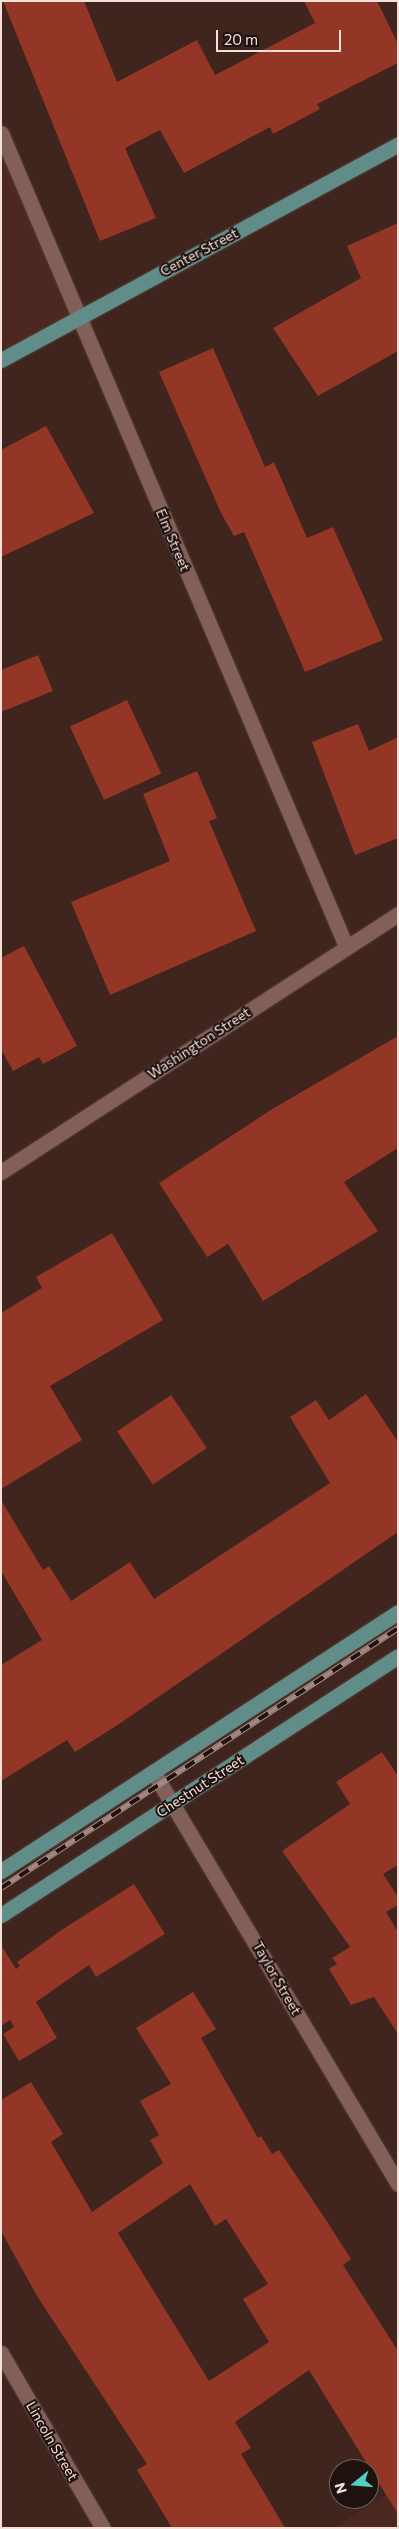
<!DOCTYPE html>
<html>
<head>
<meta charset="utf-8">
<style>
  body { margin:0 }
  #map { position:relative; width:399px; height:2529px; overflow:hidden; background:#40241e; font-family:Commissioner,sans-serif }
  div>[style] { position:absolute }
  .built>* { inset:0; background:#4c2821 }
  .building>* { inset:0; background:#933626; transform-origin:0 0 }
  .roads { filter:drop-shadow(0 0 1px #573f3a) drop-shadow(0 0 1px #573f3a) }
  .minor>* { height:15px; margin:-7.5px; padding:0 7.5px; transform-origin:7.5px; border-radius:7.5px; background:#826059 }
  .major>* { height:15px; margin:-7.5px; padding:0 7.5px; transform-origin:7.5px; border-radius:7.5px; background:#608d88 }
  .rail>* { height:5.5px; margin-top:-2.75px; transform-origin:0; background:repeating-linear-gradient(90deg,#1e110e 0 11px,#a18983 0 22px); box-sizing:border-box; border-block:1px solid #a18983 }
  span { translate:-50% -50%; white-space:nowrap; text-align:center; line-height:1.15; -webkit-text-stroke:4px #1e110e; paint-order:stroke }
  .street-label { font-size:14px; color:#f4e0db }
  .frame { position:absolute; inset:0; border:2px solid #f4e0db; pointer-events:none }
  .north { position:absolute; left:329px; top:2459px; width:50px; height:50px; box-sizing:border-box; background:#1e110e; border:1px solid #746460; border-radius:50%; rotate:253deg; font-size:14px; font-weight:700; line-height:20px; text-align:center; color:#f4e0db }
  .north::after { content:''; display:block; margin:auto; width:18px; height:22px; background:#54cdc8; clip-path:polygon(50% 0,100% 100%,50% 72%,0 100%) }
  .scale { position:absolute; left:216px; top:30px; width:125px; height:22px; box-sizing:border-box; border:2px solid #f4e0db; border-top:0; padding-left:6px; font-size:15px; line-height:18px; white-space:nowrap; color:#f4e0db; -webkit-text-stroke:4px #1e110e; paint-order:stroke }
</style>
</head>
<body>
<div id="map">
  <div class="built">
    <i style="clip-path:polygon(1px 136px,74px 317px,1px 357px)"></i>
    <i style="clip-path:polygon(398px 2487px,398px 2528px,335px 2528px,350px 2518px)"></i>
  </div>
  <div class="building">
    <i style="clip-path:polygon(3px 1px,84px 1px,117px 82px,197px 40px,215px 75px,315px 23px,304px 1px,377px 1px,398px 44px,398px 63px,317px 104px,320px 109px,273px 134px,270px 127px,184px 173px,160px 130px,125px 148px,156px 218px,100px 241px)"></i>
    <i style="clip-path:polygon(398px 223px,398px 351px,318px 396px,273px 328px,361px 278px,347px 246px)"></i>
    <i style="clip-path:polygon(213px 348px,265px 467px,274px 462px,307px 538px,333px 527px,383px 640px,305px 672px,244px 532px,234px 536px,221px 513px,159px 372px)"></i>
    <i style="clip-path:polygon(46px 426px,94px 513px,1px 557px,1px 450px)"></i>
    <i style="clip-path:polygon(38px 655px,53px 691px,1px 712px,1px 670px)"></i>
    <i style="left:127px;top:700px;width:81px;height:63px;rotate:65deg"></i>
    <i style="clip-path:polygon(358px 724px,369px 751px,398px 737px,398px 838px,355px 855px,312px 742px)"></i>
    <i style="clip-path:polygon(197px 771px,217px 818px,209px 821px,256px 931px,110px 995px,71px 902px,170px 861px,143px 794px)"></i>
    <i style="clip-path:polygon(24px 946px,77px 1046px,43px 1064px,39px 1057px,13px 1071px,1px 1049px,1px 958px)"></i>
    <i style="clip-path:polygon(398px 1036px,398px 1148px,344px 1182px,378px 1231px,263px 1301px,228px 1244px,207px 1257px,159px 1183px,274px 1108px)"></i>
    <i style="clip-path:polygon(112px 1233px,163px 1320px,50px 1386px,82px 1440px,1px 1489px,1px 1313px,42px 1288px,36px 1277px)"></i>
    <i style="clip-path:polygon(366px 1394px,398px 1442px,398px 1532px,119px 1724px,75px 1752px,67px 1740px,1px 1781px,1px 1665px,42px 1640px,1px 1571px,1px 1500px,43px 1570px,49px 1566px,71px 1601px,130px 1562px,154px 1599px,330px 1483px,290px 1417px,316px 1400px,329px 1420px)"></i>
    <i style="left:171px;top:1395px;width:64px;height:65px;rotate:56deg"></i>
    <i style="clip-path:polygon(382px 1752px,398px 1776px,398px 1865px,383px 1874px,398px 1897px,398px 1905px,386px 1912px,398px 1932px,398px 2034px,374px 1997px,351px 2005px,329px 1969px,337px 1964px,332px 1958px,350px 1947px,282px 1851px,350px 1804px,336px 1782px)"></i>
    <i style="clip-path:polygon(134px 1884px,165px 1934px,96px 1977px,89px 1965px,36px 2002px,57px 2038px,19px 2061px,3px 2034px,14px 2027px,10px 2020px,1px 2026px,1px 1945px,16px 1969px,20px 1966px,17px 1962px,63px 1929px)"></i>
    <i style="clip-path:polygon(evenodd,193px 1992px,216px 2029px,201px 2038px,258px 2138px,261px 2136px,272px 2154px,279px 2150px,326px 2220px,351px 2259px,343px 2265px,398px 2351px,398px 2514px,309px 2370px,235px 2422px,251px 2448px,241px 2454px,285px 2528px,172px 2528px,137px 2470px,147px 2464px,37px 2296px,1px 2231px,1px 2100px,31px 2082px,63px 2134px,51px 2142px,92px 2212px,163px 2163px,150px 2140px,159px 2135px,140px 2101px,171px 2084px,136px 2028px,193px 1992px,190px 2184px,215px 2226px,226px 2219px,268px 2284px,243px 2299px,269px 2342px,209px 2381px,118px 2233px,190px 2184px)"></i>
  </div>
  <div class="roads">
    <div class="minor">
      <i style="left:1px;top:133px;width:883px;rotate:67.01deg"></i>
      <i style="left:1px;top:1172px;width:473px;rotate:-33deg"></i>
      <i style="left:154px;top:1773px;width:478px;rotate:59.3deg"></i>
      <i style="left:1px;top:2353px;width:203px;rotate:59.8deg"></i>
    </div>
    <div class="major">
      <i style="left:1px;top:360px;width:452px;rotate:-28.5deg"></i>
      <i style="left:1px;top:1871px;width:474px;rotate:-33.1deg"></i>
      <i style="left:1px;top:1915px;width:474px;rotate:-33.1deg"></i>
    </div>
  </div>
  <div class="rail">
    <i style="left:1px;top:1888px;width:475px;rotate:-33.2deg"></i>
  </div>
  <div class="street-label">
    <span style="left:199px;top:252px;rotate:-28deg">Center Street</span>
    <span style="left:173px;top:540px;rotate:67deg">Elm Street</span>
    <span style="left:199px;top:1043px;rotate:-33deg">Washington Street</span>
    <span style="left:200px;top:1786px;rotate:-33deg">Chestnut Street</span>
    <span style="left:277px;top:1978px;rotate:60deg">Taylor Street</span>
    <span style="left:52px;top:2441px;rotate:60deg">Lincoln Street</span>
  </div>
  <div class="frame"></div>
  <div class="north">N</div>
  <div class="scale">20 m</div>
</div>
</body>
</html>
